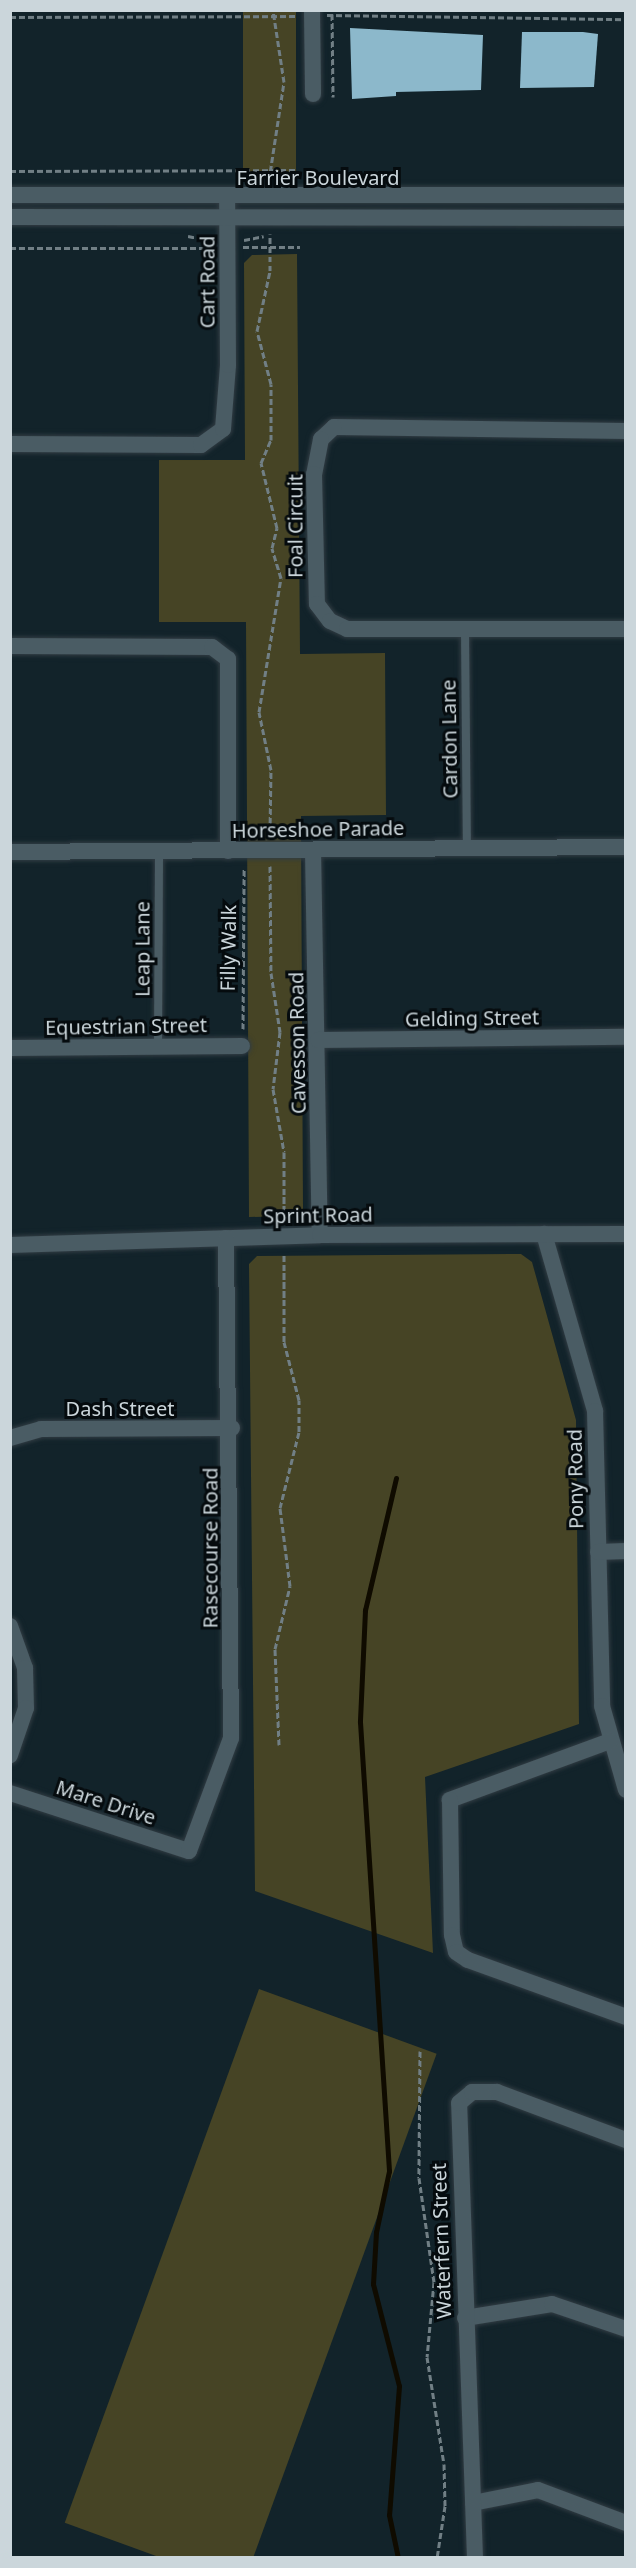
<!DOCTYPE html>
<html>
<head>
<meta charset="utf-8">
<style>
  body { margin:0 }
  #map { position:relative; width:636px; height:2568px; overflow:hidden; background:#12232a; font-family:"Noto Sans",sans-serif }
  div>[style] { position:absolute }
  .green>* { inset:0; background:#464425; transform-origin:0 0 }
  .stream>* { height:5px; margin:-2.5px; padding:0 2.5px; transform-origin:2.5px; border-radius:2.5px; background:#0f0b00 }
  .building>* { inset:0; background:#8cb8cb }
  .path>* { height:3px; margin-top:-1.5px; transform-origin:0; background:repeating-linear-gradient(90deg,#717f85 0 6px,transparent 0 9px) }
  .roads { filter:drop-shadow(0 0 2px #313c43) drop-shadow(0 0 2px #313c43) }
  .service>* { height:8px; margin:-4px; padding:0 4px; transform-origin:4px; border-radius:4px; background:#4a5c64 }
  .minor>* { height:16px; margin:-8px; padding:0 8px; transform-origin:8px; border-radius:8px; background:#4a5c64 }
  .tertiary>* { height:16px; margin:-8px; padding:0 8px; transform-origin:8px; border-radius:8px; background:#4a5c64 }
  span { translate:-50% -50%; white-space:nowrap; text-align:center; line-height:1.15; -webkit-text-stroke:6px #050b0e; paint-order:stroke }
  .street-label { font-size:20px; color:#cbd6db }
  .frame { position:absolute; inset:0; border:12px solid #cbd6db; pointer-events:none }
</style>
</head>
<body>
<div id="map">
  <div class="green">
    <i style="left:243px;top:11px;width:53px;height:162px"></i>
    <i style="clip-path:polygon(297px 254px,300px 654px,385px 653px,386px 815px,301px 816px,303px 1209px,296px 1216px,249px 1217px,246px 622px,159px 622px,159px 460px,245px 460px,244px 263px,252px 255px)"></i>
    <i style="clip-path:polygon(521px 1254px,532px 1262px,576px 1420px,579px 1724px,425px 1777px,433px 1953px,255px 1891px,249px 1264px,257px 1256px)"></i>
    <i style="left:259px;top:1989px;width:189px;height:568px;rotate:20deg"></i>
  </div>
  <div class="stream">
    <i style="left:396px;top:1478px;width:136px;rotate:103.2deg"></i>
    <i style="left:365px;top:1610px;width:112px;rotate:92.6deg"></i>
    <i style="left:360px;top:1722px;width:450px;rotate:86.3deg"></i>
    <i style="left:389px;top:2171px;width:62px;rotate:102deg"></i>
    <i style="left:376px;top:2232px;width:52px;rotate:93.3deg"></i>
    <i style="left:373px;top:2284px;width:105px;rotate:75.7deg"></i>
    <i style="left:399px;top:2386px;width:129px;rotate:94.4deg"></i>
    <i style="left:389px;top:2515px;width:44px;rotate:78.2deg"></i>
  </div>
  <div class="building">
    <i style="clip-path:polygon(350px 28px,483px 35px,481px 90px,396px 92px,396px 96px,352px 99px)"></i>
    <i style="clip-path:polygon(583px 32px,598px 34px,594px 87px,520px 88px,522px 32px)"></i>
  </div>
  <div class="path">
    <i style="left:332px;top:14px;width:83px;rotate:89.3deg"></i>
    <i style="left:327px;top:15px;width:299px;rotate:0.8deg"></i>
    <i style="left:10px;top:17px;width:287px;rotate:-0.2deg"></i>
    <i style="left:10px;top:171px;width:285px;rotate:-0.2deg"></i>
    <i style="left:269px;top:180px;width:99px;rotate:-81.3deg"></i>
    <i style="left:284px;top:82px;width:73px;rotate:-98.7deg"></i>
    <i style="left:188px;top:236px;width:24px;rotate:12deg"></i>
    <i style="left:244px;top:240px;width:20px;rotate:-11deg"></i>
    <i style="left:243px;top:247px;width:57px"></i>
    <i style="left:10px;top:248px;width:200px"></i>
    <i style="left:270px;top:832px;width:62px;rotate:-89.1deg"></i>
    <i style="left:271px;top:770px;width:59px;rotate:-101.7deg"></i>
    <i style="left:259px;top:712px;width:136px;rotate:-80.7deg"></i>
    <i style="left:281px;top:578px;width:31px;rotate:-107deg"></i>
    <i style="left:272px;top:548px;width:21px;rotate:-76deg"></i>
    <i style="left:277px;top:528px;width:67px;rotate:-103.8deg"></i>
    <i style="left:261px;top:463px;width:25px;rotate:-67deg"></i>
    <i style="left:271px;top:440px;width:56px;rotate:-90deg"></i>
    <i style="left:271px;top:384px;width:55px;rotate:-104.8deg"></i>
    <i style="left:257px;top:331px;width:61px;rotate:-77.8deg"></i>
    <i style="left:270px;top:271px;width:37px;rotate:-90deg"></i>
    <i style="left:270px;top:866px;width:107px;rotate:89.5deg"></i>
    <i style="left:271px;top:973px;width:60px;rotate:81.3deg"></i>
    <i style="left:280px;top:1032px;width:57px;rotate:97deg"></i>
    <i style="left:273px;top:1089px;width:64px;rotate:80.1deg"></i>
    <i style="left:284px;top:1152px;width:68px;rotate:90deg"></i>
    <i style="left:243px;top:1029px;width:161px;rotate:-89.6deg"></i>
    <i style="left:279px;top:1745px;width:96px;rotate:-92.4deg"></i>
    <i style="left:275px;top:1649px;width:65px;rotate:-76.6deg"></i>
    <i style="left:290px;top:1586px;width:79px;rotate:-97.3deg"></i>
    <i style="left:280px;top:1508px;width:78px;rotate:-76deg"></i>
    <i style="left:299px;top:1432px;width:32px;rotate:-90deg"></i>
    <i style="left:299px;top:1400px;width:60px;rotate:-104.5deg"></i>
    <i style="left:284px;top:1342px;width:88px;rotate:-90deg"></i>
    <i style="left:420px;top:2051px;width:127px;rotate:90.5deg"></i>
    <i style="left:419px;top:2178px;width:105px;rotate:81.8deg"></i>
    <i style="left:434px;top:2282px;width:75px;rotate:95.3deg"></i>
    <i style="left:427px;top:2357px;width:108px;rotate:81deg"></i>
    <i style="left:444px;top:2464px;width:42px;rotate:88.6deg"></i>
    <i style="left:445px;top:2506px;width:53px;rotate:98.7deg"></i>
  </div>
  <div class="roads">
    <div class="service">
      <i style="left:465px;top:629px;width:220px;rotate:89.5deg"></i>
      <i style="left:158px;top:1047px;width:195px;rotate:-89.7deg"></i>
    </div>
    <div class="minor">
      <i style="left:312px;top:10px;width:84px;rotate:89.3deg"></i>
      <i style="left:626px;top:431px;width:292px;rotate:-179.2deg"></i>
      <i style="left:334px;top:427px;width:18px;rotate:137deg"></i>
      <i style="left:321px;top:439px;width:36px;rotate:101deg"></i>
      <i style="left:314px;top:474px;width:130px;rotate:88.7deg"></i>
      <i style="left:317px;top:604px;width:21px;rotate:53deg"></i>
      <i style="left:330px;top:621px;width:19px;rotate:25deg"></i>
      <i style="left:347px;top:629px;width:279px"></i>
      <i style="left:10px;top:444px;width:191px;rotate:0.3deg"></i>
      <i style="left:201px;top:445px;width:27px;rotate:-36deg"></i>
      <i style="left:223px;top:429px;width:64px;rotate:-85.5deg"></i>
      <i style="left:228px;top:365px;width:166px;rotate:-90.3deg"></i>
      <i style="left:10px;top:646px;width:202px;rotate:0.3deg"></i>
      <i style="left:212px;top:647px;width:20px;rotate:37deg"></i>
      <i style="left:228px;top:659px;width:192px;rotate:90deg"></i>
      <i style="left:313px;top:850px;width:385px;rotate:89deg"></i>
      <i style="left:10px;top:852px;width:616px;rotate:-0.47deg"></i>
      <i style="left:318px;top:1040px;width:308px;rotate:-0.6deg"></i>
      <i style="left:10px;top:1048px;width:232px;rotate:-0.5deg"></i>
      <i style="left:544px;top:1234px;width:184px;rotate:73.9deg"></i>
      <i style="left:595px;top:1411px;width:295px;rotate:88.6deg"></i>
      <i style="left:602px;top:1706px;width:87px;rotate:74.1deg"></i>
      <i style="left:10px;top:1245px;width:310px;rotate:-1.8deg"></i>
      <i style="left:320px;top:1235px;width:306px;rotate:-0.2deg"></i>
      <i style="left:10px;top:1438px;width:32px;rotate:-16deg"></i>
      <i style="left:41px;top:1429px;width:191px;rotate:-0.3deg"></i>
      <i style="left:598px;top:1552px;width:28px;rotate:-2deg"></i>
      <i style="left:10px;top:1626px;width:45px;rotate:70.3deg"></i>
      <i style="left:25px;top:1668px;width:40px;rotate:88.6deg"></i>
      <i style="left:26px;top:1708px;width:50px;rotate:108.8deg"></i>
      <i style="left:610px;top:1741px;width:171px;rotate:159.8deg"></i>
      <i style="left:450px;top:1800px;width:135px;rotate:89.2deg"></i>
      <i style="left:452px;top:1935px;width:17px;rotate:77deg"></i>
      <i style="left:456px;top:1952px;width:14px;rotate:34deg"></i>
      <i style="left:468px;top:1960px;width:168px;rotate:19.8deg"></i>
      <i style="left:10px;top:1793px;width:188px;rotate:18deg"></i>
      <i style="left:189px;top:1851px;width:121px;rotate:-69.6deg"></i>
      <i style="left:231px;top:1738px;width:500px;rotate:-90.57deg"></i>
      <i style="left:465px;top:2318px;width:88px;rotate:-9.1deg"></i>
      <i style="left:552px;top:2304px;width:78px;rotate:18.7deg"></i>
      <i style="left:473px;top:2503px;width:66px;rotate:-11.3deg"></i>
      <i style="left:538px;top:2490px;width:94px;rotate:20.6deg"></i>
      <i style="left:475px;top:2558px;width:455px;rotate:-92deg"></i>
      <i style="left:459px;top:2103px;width:17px;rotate:-40deg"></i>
      <i style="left:472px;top:2092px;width:25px"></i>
      <i style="left:497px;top:2092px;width:138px;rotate:20.4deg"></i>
    </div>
    <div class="tertiary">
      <i style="left:10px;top:195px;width:616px"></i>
      <i style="left:10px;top:217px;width:616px;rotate:0.09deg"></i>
    </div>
  </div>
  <div class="street-label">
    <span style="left:318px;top:177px">Farrier Boulevard</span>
    <span style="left:207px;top:282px;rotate:-90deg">Cart Road</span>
    <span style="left:295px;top:526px;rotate:-90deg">Foal Circuit</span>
    <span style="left:449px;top:739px;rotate:-91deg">Cardon Lane</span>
    <span style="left:318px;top:829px;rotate:-1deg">Horseshoe Parade</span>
    <span style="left:228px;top:948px;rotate:-89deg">Filly Walk</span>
    <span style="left:142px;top:949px;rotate:-90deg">Leap Lane</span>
    <span style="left:472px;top:1018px;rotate:-1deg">Gelding Street</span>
    <span style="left:126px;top:1026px;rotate:-1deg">Equestrian Street</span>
    <span style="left:297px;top:1043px;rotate:-91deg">Cavesson Road</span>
    <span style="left:318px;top:1215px;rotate:-1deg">Sprint Road</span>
    <span style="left:120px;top:1408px">Dash Street</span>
    <span style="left:575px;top:1479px;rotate:-91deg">Pony Road</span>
    <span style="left:210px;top:1548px;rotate:-90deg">Rasecourse Road</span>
    <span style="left:106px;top:1802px;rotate:18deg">Mare Drive</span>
    <span style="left:441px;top:2241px;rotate:-92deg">Waterfern Street</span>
  </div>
  <div class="frame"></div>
</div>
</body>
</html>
